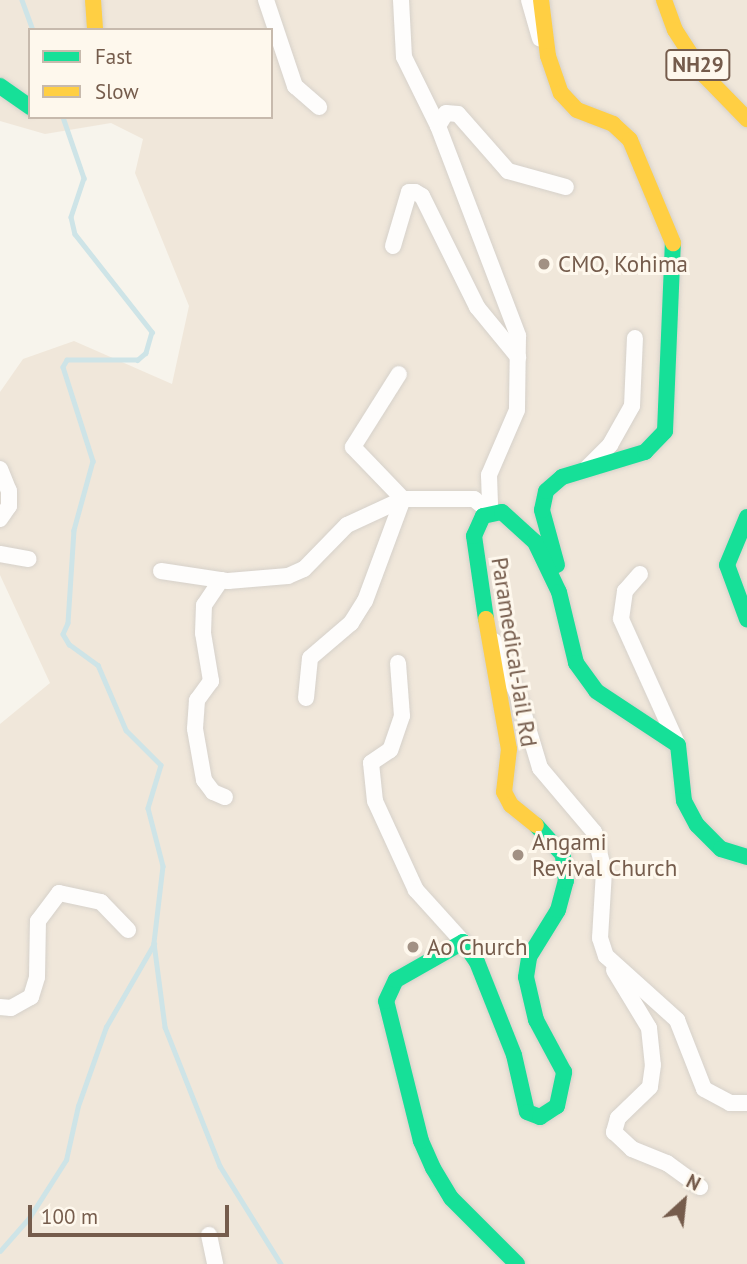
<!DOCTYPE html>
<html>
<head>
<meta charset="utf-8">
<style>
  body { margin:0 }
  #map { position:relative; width:747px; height:1264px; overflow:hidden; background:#f7f4ec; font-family:"PT Sans",sans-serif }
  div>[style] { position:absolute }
  .residential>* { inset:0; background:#f0e7da }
  .stream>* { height:4.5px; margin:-2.25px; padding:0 2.25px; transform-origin:2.25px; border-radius:2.25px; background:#cee4e7 }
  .roads { filter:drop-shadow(0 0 2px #d6d1ca) drop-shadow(0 0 2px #d6d1ca) }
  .street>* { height:16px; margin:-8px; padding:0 8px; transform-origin:8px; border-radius:8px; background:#fefdfc }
  .fast>* { height:16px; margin:-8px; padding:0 8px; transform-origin:8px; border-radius:8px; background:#16e098 }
  .slow>* { height:16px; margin:-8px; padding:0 8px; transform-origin:8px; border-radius:8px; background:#ffcf43 }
  .dots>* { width:19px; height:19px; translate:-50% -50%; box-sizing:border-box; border:4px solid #fef8ed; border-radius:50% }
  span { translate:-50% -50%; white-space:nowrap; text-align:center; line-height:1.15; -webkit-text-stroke:6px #fef8ed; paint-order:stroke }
  .shield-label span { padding:2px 5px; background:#fef8ed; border:2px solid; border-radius:5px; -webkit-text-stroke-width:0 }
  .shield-label { font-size:21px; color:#755c4c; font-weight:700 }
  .poi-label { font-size:23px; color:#755c4c }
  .left { translate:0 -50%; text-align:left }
  .street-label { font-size:23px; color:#755c4c }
  .legend { position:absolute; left:28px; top:28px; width:245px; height:91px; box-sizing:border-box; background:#fef8ed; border:2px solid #c7baad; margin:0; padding:9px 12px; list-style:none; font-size:21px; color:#755c4c }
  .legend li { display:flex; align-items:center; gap:14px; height:35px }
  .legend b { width:35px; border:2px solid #c7baad }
  .north { position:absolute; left:649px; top:1166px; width:70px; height:70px; -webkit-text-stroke:5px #fef8ed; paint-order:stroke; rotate:27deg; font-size:19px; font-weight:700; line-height:28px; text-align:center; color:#755c4c }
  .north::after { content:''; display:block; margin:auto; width:24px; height:32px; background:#755c4c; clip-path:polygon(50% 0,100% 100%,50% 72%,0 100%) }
  .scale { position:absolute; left:28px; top:1205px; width:201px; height:32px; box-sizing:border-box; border:4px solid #755c4c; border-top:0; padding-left:9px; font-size:21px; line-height:24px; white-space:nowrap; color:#755c4c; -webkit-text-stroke:5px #fef8ed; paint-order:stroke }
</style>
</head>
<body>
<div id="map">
  <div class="residential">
    <i style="clip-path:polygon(evenodd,0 0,747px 0,747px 1264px,0 1264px,0 724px,50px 683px,0 575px,0 392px,23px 359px,74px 341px,172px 384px,189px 306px,135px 173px,143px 139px,111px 123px,45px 134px,0 121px,0 0,30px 30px,271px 30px,271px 117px,30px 117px,30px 30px)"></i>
  </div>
  <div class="stream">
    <i style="left:22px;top:0;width:32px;rotate:70deg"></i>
    <i style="left:63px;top:117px;width:65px;rotate:71deg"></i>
    <i style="left:84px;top:178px;width:41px;rotate:108.4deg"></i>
    <i style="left:71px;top:217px;width:17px;rotate:77deg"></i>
    <i style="left:75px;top:234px;width:125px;rotate:51.8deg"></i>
    <i style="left:152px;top:332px;width:22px;rotate:106deg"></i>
    <i style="left:146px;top:353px;width:11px;rotate:139deg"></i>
    <i style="left:138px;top:360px;width:71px;rotate:180deg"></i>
    <i style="left:67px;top:360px;width:8px;rotate:120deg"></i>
    <i style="left:63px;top:367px;width:99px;rotate:72.3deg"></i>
    <i style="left:93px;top:461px;width:72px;rotate:105.4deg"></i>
    <i style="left:74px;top:530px;width:93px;rotate:93.7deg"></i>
    <i style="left:68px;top:623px;width:12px;rotate:114deg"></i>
    <i style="left:63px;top:634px;width:12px;rotate:59deg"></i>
    <i style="left:69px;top:644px;width:36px;rotate:36deg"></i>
    <i style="left:98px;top:665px;width:71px;rotate:66.7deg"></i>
    <i style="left:126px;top:730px;width:49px;rotate:45deg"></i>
    <i style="left:161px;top:765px;width:45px;rotate:106.8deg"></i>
    <i style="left:148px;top:808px;width:60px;rotate:75.5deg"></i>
    <i style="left:163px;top:866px;width:78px;rotate:96.7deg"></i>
    <i style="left:154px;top:943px;width:85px;rotate:82.5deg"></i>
    <i style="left:165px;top:1027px;width:149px;rotate:68.4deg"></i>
    <i style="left:220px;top:1166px;width:115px;rotate:58.1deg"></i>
    <i style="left:0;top:1251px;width:44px;rotate:-48.7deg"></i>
    <i style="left:29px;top:1218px;width:69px;rotate:-57.5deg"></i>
    <i style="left:66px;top:1160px;width:55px;rotate:-77.5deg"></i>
    <i style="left:78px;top:1106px;width:84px;rotate:-70.5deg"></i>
    <i style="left:106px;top:1027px;width:96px;rotate:-60deg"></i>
  </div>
  <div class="roads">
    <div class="street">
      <i style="left:266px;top:0;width:91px;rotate:71.4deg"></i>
      <i style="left:295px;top:86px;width:32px;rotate:41deg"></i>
      <i style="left:401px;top:0;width:57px;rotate:87deg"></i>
      <i style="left:404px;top:57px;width:77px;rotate:63.8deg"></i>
      <i style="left:438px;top:126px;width:225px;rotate:69.1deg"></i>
      <i style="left:518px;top:336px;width:74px;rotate:90.8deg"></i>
      <i style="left:517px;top:410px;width:71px;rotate:113.3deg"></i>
      <i style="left:489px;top:475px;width:37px;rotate:88deg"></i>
      <i style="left:529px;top:0;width:40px;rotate:74deg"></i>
      <i style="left:438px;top:126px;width:15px;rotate:-58deg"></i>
      <i style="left:446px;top:113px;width:12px;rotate:5deg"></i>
      <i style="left:458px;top:114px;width:76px;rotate:48.7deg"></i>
      <i style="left:508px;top:171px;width:60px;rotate:15.4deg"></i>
      <i style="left:393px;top:246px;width:56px;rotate:-73.5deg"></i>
      <i style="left:409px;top:192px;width:6px"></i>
      <i style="left:415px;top:192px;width:8px;rotate:30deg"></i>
      <i style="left:422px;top:196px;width:124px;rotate:63.6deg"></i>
      <i style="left:477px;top:307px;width:65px;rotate:50.6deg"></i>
      <i style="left:587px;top:468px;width:33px;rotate:-45deg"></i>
      <i style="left:610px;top:445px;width:45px;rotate:-60.6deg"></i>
      <i style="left:632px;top:406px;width:68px;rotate:-87.5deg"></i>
      <i style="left:0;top:469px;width:24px;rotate:68deg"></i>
      <i style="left:9px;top:491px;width:15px;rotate:90deg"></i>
      <i style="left:9px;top:506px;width:16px;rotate:125deg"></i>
      <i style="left:0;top:554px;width:29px;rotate:10deg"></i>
      <i style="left:161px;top:571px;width:68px;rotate:8.5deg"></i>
      <i style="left:228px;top:581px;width:60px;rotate:-4.8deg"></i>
      <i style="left:288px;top:576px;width:17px;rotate:-24deg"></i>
      <i style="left:304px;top:569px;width:62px;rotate:-45.7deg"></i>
      <i style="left:347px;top:525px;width:62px;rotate:-24.9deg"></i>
      <i style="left:403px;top:499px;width:72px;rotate:-133.9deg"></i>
      <i style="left:353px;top:447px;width:86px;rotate:-57.8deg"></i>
      <i style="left:640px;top:574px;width:23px;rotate:131deg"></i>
      <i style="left:625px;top:591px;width:28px;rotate:98deg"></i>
      <i style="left:621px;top:619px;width:136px;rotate:65.7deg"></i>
      <i style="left:221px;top:580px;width:30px;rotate:124deg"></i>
      <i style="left:204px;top:605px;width:28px;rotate:92deg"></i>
      <i style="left:203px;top:633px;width:49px;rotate:80.5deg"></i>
      <i style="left:211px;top:681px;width:24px;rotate:126deg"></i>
      <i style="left:197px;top:700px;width:29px;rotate:94deg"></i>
      <i style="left:195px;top:729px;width:52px;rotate:80deg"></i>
      <i style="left:204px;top:780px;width:15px;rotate:53deg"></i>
      <i style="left:213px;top:792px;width:13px;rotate:23deg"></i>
      <i style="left:494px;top:641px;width:62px;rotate:66.3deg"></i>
      <i style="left:519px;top:698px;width:73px;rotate:73.3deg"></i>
      <i style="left:540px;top:768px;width:84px;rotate:49.8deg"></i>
      <i style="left:594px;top:832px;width:40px;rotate:75.6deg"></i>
      <i style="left:604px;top:871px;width:67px;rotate:93.4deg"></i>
      <i style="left:600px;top:938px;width:19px;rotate:72deg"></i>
      <i style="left:606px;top:956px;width:96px;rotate:42deg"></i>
      <i style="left:677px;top:1020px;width:74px;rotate:68.6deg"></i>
      <i style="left:704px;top:1089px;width:30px;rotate:28deg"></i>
      <i style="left:730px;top:1103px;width:17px"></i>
      <i style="left:398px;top:663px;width:53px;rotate:85.7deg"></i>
      <i style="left:402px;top:716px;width:36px;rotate:109deg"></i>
      <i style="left:390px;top:750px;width:23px;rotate:146deg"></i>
      <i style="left:371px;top:763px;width:38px;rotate:84deg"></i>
      <i style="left:375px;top:801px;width:98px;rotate:65.3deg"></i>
      <i style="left:416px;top:890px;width:70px;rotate:47.9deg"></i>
      <i style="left:306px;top:698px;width:40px;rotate:-84.3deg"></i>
      <i style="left:310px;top:658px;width:54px;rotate:-40.5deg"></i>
      <i style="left:351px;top:623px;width:26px;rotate:-58deg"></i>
      <i style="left:365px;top:601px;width:109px;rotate:-69.6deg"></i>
      <i style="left:403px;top:499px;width:71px"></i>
      <i style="left:474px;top:499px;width:21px;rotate:39deg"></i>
      <i style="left:614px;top:970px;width:68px;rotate:58.9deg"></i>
      <i style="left:649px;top:1028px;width:37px;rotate:84deg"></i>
      <i style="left:653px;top:1065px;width:22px;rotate:98deg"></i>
      <i style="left:650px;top:1087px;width:45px;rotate:135.9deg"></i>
      <i style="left:618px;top:1118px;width:15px;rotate:106deg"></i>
      <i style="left:614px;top:1132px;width:25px;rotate:43deg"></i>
      <i style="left:632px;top:1149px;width:38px;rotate:22deg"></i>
      <i style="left:667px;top:1163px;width:41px;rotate:36deg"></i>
      <i style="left:0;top:1007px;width:11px;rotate:5deg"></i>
      <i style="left:11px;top:1008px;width:23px;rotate:-29deg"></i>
      <i style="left:31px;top:997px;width:21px;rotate:-73deg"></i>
      <i style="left:37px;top:977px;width:56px;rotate:-89deg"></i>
      <i style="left:38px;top:921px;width:35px;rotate:-53deg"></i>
      <i style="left:59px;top:893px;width:43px;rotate:12.1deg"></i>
      <i style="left:101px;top:902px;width:39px;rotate:46deg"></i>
      <i style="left:209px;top:1235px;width:30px;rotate:78deg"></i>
    </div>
    <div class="fast">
      <i style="left:0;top:86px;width:37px;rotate:35deg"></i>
      <i style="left:747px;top:517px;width:52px;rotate:112.6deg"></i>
      <i style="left:727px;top:565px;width:58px;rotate:69.7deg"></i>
      <i style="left:557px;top:565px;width:57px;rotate:-105.3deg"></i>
      <i style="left:542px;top:510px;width:19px;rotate:-78deg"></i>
      <i style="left:546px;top:491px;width:21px;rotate:-41deg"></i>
      <i style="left:562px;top:477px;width:87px;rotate:-16.8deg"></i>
      <i style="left:645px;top:452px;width:29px;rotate:-46deg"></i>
      <i style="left:665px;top:431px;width:188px;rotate:-87.6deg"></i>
      <i style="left:486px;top:619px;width:84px;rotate:-98.2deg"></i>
      <i style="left:474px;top:536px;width:22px;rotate:-66deg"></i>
      <i style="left:483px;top:516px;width:19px;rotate:-12deg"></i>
      <i style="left:502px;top:512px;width:45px;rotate:42.3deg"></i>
      <i style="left:535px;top:542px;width:55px;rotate:64.4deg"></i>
      <i style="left:559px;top:592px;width:73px;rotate:76.5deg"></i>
      <i style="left:576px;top:663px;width:34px;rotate:54deg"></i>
      <i style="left:596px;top:691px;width:98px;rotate:33.4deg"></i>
      <i style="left:678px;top:745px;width:56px;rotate:83.9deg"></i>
      <i style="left:684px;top:801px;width:27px;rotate:62deg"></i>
      <i style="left:697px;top:825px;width:34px;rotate:45deg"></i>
      <i style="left:721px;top:849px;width:27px;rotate:17deg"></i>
      <i style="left:517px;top:1264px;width:93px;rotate:-135deg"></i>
      <i style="left:451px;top:1198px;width:35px;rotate:-121deg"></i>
      <i style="left:433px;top:1168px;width:30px;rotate:-114deg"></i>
      <i style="left:421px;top:1141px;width:144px;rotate:-104deg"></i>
      <i style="left:386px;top:1001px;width:23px;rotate:-65deg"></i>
      <i style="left:396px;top:980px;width:77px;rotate:-29.6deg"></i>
      <i style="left:463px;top:942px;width:24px;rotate:55deg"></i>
      <i style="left:477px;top:962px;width:100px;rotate:68.3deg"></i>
      <i style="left:514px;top:1055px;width:58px;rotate:77.2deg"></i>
      <i style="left:527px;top:1112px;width:14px;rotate:21deg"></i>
      <i style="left:540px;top:1117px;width:20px;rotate:-33deg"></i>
      <i style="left:557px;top:1106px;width:35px;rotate:-78deg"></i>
      <i style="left:564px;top:1072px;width:59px;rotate:-118.3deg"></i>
      <i style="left:536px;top:1020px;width:44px;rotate:-103.1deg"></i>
      <i style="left:526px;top:977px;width:20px;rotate:-81deg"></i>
      <i style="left:529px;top:957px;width:55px;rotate:-58.3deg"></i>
      <i style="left:558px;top:910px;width:30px;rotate:-75deg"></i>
      <i style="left:566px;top:881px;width:26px;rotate:-97deg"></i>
      <i style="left:563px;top:855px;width:40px;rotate:-132deg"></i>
    </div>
    <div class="slow">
      <i style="left:93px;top:0;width:30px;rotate:86deg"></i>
      <i style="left:541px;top:0;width:56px;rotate:82.9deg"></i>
      <i style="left:548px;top:56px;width:39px;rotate:71deg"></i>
      <i style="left:561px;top:93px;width:23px;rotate:47deg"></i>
      <i style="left:577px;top:110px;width:39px;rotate:21deg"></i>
      <i style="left:613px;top:124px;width:23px;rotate:43deg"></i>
      <i style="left:630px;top:140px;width:112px;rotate:67.3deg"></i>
      <i style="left:664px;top:0;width:32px;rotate:70deg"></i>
      <i style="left:675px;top:30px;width:54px;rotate:57.2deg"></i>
      <i style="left:704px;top:75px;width:62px;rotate:45.7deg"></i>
      <i style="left:486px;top:619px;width:132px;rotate:80deg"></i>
      <i style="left:509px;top:749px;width:43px;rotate:96.6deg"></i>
      <i style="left:504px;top:792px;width:15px;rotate:62deg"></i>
      <i style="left:511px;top:805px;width:32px;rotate:39deg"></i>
    </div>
  </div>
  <div class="dots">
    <i style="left:544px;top:264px;background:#a29184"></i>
    <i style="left:518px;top:855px;background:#a29184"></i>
    <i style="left:413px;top:947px;background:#a29184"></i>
  </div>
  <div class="shield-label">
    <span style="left:698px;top:65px">NH29</span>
  </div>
  <div class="poi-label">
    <span class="left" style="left:558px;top:264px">CMO, Kohima</span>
    <span class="left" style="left:532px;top:855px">Angami<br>Revival Church</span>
    <span class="left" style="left:427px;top:947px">Ao Church</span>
  </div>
  <div class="street-label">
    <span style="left:514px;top:652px;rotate:81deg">Paramedical-Jail Rd</span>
  </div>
  <ul class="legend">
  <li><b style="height:9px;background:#16e098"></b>Fast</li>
  <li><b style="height:9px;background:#ffcf43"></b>Slow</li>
  </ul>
  <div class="north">N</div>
  <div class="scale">100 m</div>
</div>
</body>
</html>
